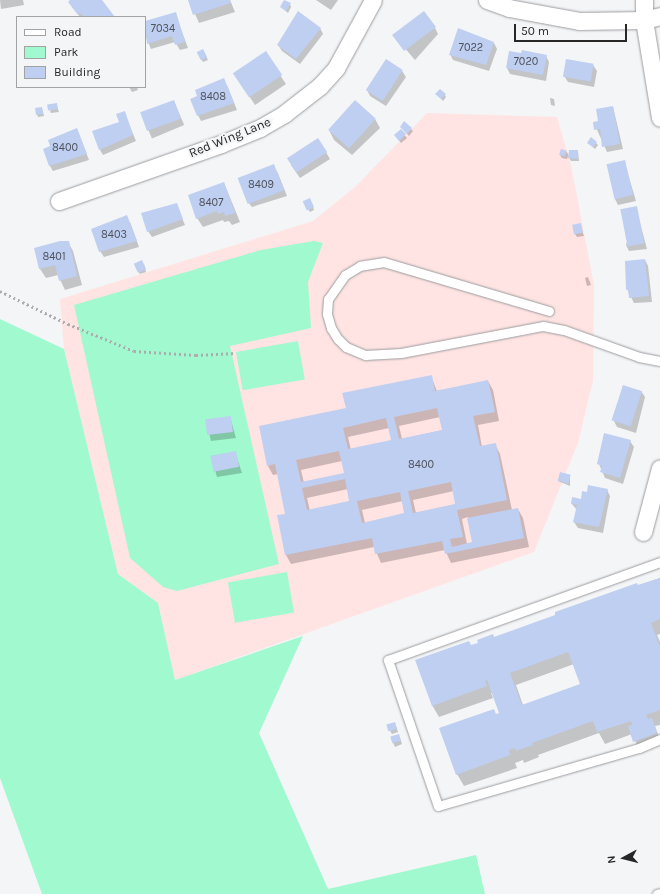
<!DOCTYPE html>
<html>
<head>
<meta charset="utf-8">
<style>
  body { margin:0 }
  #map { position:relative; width:660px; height:894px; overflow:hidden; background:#f4f5f7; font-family:Karla,sans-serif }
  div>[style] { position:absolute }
  .education>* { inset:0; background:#ffe4e3 }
  .green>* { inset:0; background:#a1f9cf; transform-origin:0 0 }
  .shadow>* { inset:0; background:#0003; transform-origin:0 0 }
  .building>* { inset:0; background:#bfcff1; transform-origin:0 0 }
  .path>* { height:2.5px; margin-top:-1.25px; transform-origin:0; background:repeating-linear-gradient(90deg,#acacae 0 2px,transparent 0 5px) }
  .roads { filter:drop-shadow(0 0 1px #9b9c9e) drop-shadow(0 0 1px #9b9c9e) }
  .lane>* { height:9px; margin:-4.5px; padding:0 4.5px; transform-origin:4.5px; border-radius:4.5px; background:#fff }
  .street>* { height:17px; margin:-8.5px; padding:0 8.5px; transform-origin:8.5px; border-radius:8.5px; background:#fff }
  span { translate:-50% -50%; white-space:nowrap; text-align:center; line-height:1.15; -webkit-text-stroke:4px #f4f5f7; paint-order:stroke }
  .number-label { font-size:11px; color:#4d515a }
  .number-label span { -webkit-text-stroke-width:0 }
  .street-label { font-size:13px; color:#272728 }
  .legend { position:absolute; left:16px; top:16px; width:130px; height:72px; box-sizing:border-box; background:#f4f5f7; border:1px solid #a2a3a4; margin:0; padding:5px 7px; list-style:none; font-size:12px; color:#272728 }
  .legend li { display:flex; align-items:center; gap:8px; height:20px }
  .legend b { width:20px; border:1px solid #a2a3a4 }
  .north { position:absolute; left:604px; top:838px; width:40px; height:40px; -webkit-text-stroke:3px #f4f5f7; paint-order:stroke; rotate:263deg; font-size:11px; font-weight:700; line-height:16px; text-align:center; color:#272728 }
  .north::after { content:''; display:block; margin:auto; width:14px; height:18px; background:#272728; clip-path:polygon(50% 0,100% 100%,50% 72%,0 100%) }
  .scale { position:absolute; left:514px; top:24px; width:113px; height:18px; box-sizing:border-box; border:2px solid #272728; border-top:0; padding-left:5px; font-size:12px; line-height:14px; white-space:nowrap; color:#272728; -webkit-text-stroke:3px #f4f5f7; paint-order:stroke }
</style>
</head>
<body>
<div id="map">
  <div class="education">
    <i style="clip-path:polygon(427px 113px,557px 117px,571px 165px,594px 285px,593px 381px,578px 443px,534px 552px,175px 680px,158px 603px,118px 574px,64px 349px,60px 299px,313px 221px,355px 187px)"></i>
  </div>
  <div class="green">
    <i style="clip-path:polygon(314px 241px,323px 243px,308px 282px,311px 328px,230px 346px,279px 564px,177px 591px,163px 587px,130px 558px,74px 305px,261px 250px)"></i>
    <i style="clip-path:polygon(0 319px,64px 349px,118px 574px,158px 603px,175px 680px,303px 636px,259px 733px,328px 889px,476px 855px,485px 894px,42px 894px,0 778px)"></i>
    <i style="left:298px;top:341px;width:39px;height:63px;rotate:80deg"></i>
    <i style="left:287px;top:572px;width:41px;height:60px;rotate:80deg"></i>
  </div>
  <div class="shadow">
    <i style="clip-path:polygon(0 0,23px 0,24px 5px,1px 9px)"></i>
    <i style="clip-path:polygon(72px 0,100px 0,114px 17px,80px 17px,69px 2px)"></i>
    <i style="clip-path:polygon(189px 0,230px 0,235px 12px,199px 23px)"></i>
    <i style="clip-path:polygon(316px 0,338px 0,331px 10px)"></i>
    <i style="clip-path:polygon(290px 4px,291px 7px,288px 13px,281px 7px)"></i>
    <i style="clip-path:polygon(175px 13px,188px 48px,180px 50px,175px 42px,151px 49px,145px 35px,145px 22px)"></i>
    <i style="clip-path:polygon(320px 28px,323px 34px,300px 64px,282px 51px,278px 45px)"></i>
    <i style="clip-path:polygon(435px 28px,438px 34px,415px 60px,397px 39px)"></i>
    <i style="clip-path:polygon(459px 30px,494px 43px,497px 49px,489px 71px,453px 60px,450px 54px)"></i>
    <i style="clip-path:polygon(203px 50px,208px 60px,203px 62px,201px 59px)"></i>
    <i style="clip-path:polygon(265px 53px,286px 84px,255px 105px,242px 85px,254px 64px,253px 61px)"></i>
    <i style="clip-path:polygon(546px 56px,549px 62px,546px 81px,510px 74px,507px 68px)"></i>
    <i style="clip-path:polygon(387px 60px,402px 71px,406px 77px,386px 106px,370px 96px,367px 90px)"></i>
    <i style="clip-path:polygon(593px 65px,597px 71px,594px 87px,568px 82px,564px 76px)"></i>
    <i style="clip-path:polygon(227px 85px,237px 110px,201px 121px,198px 115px)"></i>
    <i style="clip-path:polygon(129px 87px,137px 87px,138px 90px,132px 92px)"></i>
    <i style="clip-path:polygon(437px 94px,445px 95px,446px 97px,443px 101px)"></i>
    <i style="clip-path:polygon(550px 98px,554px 99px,555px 106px,551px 105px)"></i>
    <i style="left:174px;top:101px;width:26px;height:35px;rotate:67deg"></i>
    <i style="clip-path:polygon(56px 104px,59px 112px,51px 113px,50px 111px)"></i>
    <i style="clip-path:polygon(613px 107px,623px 149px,607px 152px,594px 123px,599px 122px)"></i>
    <i style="clip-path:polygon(42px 108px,44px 116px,38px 117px,37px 114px)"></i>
    <i style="clip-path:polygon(124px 112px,136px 141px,103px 155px,100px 150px,120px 123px)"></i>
    <i style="clip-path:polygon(375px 119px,380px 128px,352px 155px,334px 140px,329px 130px)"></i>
    <i style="clip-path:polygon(404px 123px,413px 131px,409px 136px,401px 127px)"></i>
    <i style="clip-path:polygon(77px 129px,89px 160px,53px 171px,50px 166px,51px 147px)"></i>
    <i style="clip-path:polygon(401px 131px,407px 138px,401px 143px,397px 138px)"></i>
    <i style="clip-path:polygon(318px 139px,330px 159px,300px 178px,291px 165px)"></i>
    <i style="clip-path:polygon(592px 139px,598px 145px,595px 149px,588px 143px)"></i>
    <i style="clip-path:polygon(578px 151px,579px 161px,571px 161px,568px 156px,567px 159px,562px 158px,560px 155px,567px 152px,569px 157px)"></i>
    <i style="clip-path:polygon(624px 161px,636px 201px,618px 205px,615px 199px)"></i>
    <i style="clip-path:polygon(277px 171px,287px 196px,252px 207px,248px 202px)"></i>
    <i style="clip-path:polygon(224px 183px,240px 222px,232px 225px,229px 221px,224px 222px,223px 220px,203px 227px,197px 218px)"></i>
    <i style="clip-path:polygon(311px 202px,314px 210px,310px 212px,308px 209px)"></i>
    <i style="clip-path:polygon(176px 204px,185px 225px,152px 237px,148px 231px)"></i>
    <i style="clip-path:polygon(636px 208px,647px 249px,629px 251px,626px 245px)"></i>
    <i style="clip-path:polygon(130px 222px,139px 247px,104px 257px,100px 251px)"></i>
    <i style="clip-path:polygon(580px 225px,584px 236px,577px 237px,575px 234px)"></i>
    <i style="clip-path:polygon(68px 242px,73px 251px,82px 285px,65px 290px,58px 275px,46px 278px,40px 269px,35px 249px)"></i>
    <i style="clip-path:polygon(645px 260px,648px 266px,652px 302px,634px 303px,627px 289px)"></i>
    <i style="clip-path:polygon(144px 264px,146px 272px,140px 274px,138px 271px)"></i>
    <i style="clip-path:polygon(588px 277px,591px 285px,587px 286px,585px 278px)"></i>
    <i style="clip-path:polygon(evenodd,431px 376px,437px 391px,488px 381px,493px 390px,499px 421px,478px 425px,482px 447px,495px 444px,500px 454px,512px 510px,518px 509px,523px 518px,529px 547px,451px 563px,445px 550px,381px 563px,374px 547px,291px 564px,286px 555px,286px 514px,278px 474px,273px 475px,268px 466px,347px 409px,431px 376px,440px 417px,443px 430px,402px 439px,399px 426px,440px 417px,431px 376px,389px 428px,392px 441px,351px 450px,348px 437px,389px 428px,431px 376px,342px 461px,345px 474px,304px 483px,301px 470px,342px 461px,431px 376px,348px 489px,351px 502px,310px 511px,307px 498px,348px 489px,431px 376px,454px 491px,457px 504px,416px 513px,413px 500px,454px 491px,431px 376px,403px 501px,406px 514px,365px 523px,362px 510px,403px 501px,431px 376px,468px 517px,473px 543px,467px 544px,462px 519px,468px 517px)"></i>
    <i style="clip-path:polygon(623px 386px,641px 391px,645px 397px,636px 433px,617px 427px,614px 421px)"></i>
    <i style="clip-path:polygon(230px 417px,236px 438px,211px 441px,206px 420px)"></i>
    <i style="clip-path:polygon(630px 441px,634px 447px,623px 484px,605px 478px,599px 464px)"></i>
    <i style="clip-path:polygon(235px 452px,242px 473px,217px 477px,211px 456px)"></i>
    <i style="clip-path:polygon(570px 476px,570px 486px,558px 481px)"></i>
    <i style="clip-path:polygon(607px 490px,610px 496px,603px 533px,578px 528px,574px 522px,577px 510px,572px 504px,581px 500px,588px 493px)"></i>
    <i style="clip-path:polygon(evenodd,660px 578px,660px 634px,657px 635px,660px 642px,660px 725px,655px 726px,660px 740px,638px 747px,632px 734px,605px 744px,599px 733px,538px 755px,539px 757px,524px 763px,523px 760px,515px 763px,517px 768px,464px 786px,457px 774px,496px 715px,500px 713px,493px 693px,491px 693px,493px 698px,439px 717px,432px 705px,471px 646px,557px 616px,556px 613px,660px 578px,574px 664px,581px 685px,523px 705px,516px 685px,574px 664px)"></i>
    <i style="clip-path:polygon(396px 726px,398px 732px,392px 734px,390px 731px)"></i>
    <i style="clip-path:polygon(391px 738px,400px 738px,402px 744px,395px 747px)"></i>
  </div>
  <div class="building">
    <i style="clip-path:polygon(70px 0,102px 0,115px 17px,84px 17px,80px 13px,78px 15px,68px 2px)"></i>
    <i style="clip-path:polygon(188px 0,229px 0,231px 3px,193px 15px)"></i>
    <i style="clip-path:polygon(284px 0,291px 3px,286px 11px,280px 7px)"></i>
    <i style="clip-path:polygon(298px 11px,321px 28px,296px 59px,277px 45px)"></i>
    <i style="left:424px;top:11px;width:20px;height:40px;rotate:53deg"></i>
    <i style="clip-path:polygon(176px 12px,185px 42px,175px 45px,172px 36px,147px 44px,145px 21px)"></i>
    <i style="clip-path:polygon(458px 28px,494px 42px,486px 65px,449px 55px)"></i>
    <i style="left:203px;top:49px;width:9px;height:7px;rotate:63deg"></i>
    <i style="clip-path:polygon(522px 50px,547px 55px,543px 75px,506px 68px,509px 51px,521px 53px)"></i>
    <i style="left:266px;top:51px;width:29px;height:40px;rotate:56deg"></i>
    <i style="left:386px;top:59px;width:20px;height:37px;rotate:33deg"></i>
    <i style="left:566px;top:59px;width:28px;height:18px;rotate:10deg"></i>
    <i style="clip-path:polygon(224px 78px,234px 103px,197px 116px,190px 99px,197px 96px,195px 90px)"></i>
    <i style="clip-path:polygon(440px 89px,446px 94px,441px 99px,435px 94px)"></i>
    <i style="left:174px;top:100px;width:20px;height:36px;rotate:70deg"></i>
    <i style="left:355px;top:100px;width:28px;height:40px;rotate:42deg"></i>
    <i style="left:57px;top:103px;width:6px;height:10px;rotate:81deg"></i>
    <i style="clip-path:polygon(613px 106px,620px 144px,602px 147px,600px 129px,594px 130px,593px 122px,598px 121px,596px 109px)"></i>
    <i style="left:42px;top:107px;width:7px;height:7px;rotate:82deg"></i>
    <i style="clip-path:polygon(125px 111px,133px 135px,99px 150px,92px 131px,119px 122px,116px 114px)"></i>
    <i style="clip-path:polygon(404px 121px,412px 128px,407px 134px,400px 127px)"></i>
    <i style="clip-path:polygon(77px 128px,87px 154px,49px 166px,43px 149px,50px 146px,48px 140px)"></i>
    <i style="clip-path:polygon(401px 129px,406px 134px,399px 141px,394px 135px)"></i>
    <i style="clip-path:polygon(591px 137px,597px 142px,593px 147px,587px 143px)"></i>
    <i style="left:318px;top:138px;width:17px;height:37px;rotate:57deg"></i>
    <i style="left:561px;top:149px;width:6px;height:6px;rotate:18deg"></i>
    <i style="clip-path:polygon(569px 150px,578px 150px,578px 159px,568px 158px)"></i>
    <i style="left:625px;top:160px;width:36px;height:19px;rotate:77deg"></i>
    <i style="left:274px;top:164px;width:28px;height:39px;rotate:69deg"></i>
    <i style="clip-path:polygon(224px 182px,235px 213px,225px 216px,224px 212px,218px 214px,217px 211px,196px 219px,188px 195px)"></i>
    <i style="left:310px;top:198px;width:10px;height:8px;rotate:66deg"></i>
    <i style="clip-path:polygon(177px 203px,183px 219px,147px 232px,141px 213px)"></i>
    <i style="left:637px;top:206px;width:38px;height:17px;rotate:79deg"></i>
    <i style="clip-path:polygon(127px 215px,137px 241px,99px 252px,91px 229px)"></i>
    <i style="left:581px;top:223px;width:10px;height:9px;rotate:79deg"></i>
    <i style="clip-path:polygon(60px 241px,69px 241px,77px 276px,59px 281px,55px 265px,39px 269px,34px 248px)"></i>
    <i style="clip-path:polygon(645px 259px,649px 296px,629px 298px,628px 289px,626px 290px,625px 261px)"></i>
    <i style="left:142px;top:260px;width:10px;height:9px;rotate:66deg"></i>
    <i style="clip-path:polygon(evenodd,432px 375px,435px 391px,488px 380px,495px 412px,473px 416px,480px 446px,496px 443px,507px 500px,457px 510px,463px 537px,450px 539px,452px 547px,472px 542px,467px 518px,518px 508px,524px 538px,445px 554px,442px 541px,375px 554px,372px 538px,285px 555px,277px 515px,285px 514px,275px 464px,267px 466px,259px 426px,346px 408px,342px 393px,432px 375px,437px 408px,442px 430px,399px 439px,394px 417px,437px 408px,432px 375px,386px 418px,391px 440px,348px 449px,343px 428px,386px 418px,432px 375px,339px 451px,344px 473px,301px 482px,296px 460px,339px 451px,432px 375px,345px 479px,349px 501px,307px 510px,302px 488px,345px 479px,432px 375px,451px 482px,455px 504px,413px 513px,408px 491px,451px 482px,432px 375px,400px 492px,404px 513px,362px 523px,357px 501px,400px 492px)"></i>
    <i style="left:623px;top:385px;width:20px;height:37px;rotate:18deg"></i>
    <i style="left:231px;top:416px;width:16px;height:26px;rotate:83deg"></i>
    <i style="clip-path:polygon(604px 433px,631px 440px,620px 478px,600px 472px,602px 466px,597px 464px)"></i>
    <i style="left:236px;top:451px;width:16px;height:26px;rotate:79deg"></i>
    <i style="left:560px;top:472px;width:11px;height:9px;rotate:15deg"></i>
    <i style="clip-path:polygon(588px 485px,608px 489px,599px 527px,573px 522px,577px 505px,571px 504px,572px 497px,581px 499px,582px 491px,587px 492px)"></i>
    <i style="clip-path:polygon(evenodd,660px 578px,660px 619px,651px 623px,660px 647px,660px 710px,646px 715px,648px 719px,652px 718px,657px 733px,633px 742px,628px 726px,632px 725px,631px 721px,597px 732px,593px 721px,532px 743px,533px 745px,516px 751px,515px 748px,509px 750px,510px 755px,456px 775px,439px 728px,494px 709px,496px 714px,499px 713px,487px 680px,485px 681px,487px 686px,432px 706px,415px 660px,469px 641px,471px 645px,478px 643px,477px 640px,493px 634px,494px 637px,555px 615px,555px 612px,637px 583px,638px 585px,660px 578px,568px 652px,580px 684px,522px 705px,510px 673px,568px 652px)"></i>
    <i style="left:395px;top:722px;width:7px;height:9px;rotate:74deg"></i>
    <i style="left:399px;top:734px;width:7px;height:9px;rotate:74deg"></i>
  </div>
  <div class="path">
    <i style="left:0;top:291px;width:76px;rotate:25.9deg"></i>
    <i style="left:68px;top:324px;width:71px;rotate:22.2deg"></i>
    <i style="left:134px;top:351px;width:62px;rotate:3.7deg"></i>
    <i style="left:196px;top:355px;width:40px;rotate:-2.9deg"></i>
  </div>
  <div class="roads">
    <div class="lane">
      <i style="left:549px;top:311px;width:172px;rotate:-163.5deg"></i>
      <i style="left:384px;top:262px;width:24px;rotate:171deg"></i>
      <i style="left:360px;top:266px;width:17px;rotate:149deg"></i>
      <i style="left:345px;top:275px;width:29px;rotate:125deg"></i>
      <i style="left:328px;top:299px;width:15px;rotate:94deg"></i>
      <i style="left:327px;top:314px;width:15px;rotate:74deg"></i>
      <i style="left:331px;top:328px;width:13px;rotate:58deg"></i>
      <i style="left:338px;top:339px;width:11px;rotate:45deg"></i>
      <i style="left:346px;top:347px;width:21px;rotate:23deg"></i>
      <i style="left:365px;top:355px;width:36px;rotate:-3deg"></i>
      <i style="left:401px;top:353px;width:145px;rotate:-10.8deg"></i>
      <i style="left:543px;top:326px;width:21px;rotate:11deg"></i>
      <i style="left:564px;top:330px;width:80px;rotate:19.8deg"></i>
      <i style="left:639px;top:357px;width:21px;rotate:11deg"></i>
      <i style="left:660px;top:562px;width:289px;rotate:160.2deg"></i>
      <i style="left:388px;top:660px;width:154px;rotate:71.1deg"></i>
      <i style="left:438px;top:806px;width:209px;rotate:-16.1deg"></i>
      <i style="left:639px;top:748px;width:23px;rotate:-23deg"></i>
      <i style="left:657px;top:894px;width:3px;rotate:-18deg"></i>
    </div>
    <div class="street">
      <i style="left:487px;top:0;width:23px;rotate:20deg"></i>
      <i style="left:509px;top:8px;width:71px;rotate:10.5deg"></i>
      <i style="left:579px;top:21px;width:65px;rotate:-0.9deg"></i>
      <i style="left:644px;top:20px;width:16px;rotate:-14deg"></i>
      <i style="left:644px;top:0;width:20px;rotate:90deg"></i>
      <i style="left:644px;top:20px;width:99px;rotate:80.7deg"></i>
      <i style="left:59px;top:201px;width:172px;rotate:-19.4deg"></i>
      <i style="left:221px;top:144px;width:42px;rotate:-22.3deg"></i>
      <i style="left:260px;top:128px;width:28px;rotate:-30deg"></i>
      <i style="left:284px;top:114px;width:46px;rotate:-37.9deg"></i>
      <i style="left:320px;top:86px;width:24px;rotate:-48deg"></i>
      <i style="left:336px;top:68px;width:77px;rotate:-61.4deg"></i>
      <i style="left:643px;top:532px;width:66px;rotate:-75.1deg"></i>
    </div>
  </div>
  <div class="number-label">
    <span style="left:163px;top:29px">7034</span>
    <span style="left:471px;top:48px">7022</span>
    <span style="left:526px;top:62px">7020</span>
    <span style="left:213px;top:97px">8408</span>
    <span style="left:65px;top:148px">8400</span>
    <span style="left:261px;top:185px">8409</span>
    <span style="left:211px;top:203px">8407</span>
    <span style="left:114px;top:235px">8403</span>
    <span style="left:54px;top:257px">8401</span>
    <span style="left:421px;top:465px">8400</span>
  </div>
  <div class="street-label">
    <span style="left:230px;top:138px;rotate:-22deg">Red Wing Lane</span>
  </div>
  <ul class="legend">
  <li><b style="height:5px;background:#fff"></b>Road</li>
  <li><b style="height:11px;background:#a1f9cf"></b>Park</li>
  <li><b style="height:11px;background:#bfcff1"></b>Building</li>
  </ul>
  <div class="north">N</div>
  <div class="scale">50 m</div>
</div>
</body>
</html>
